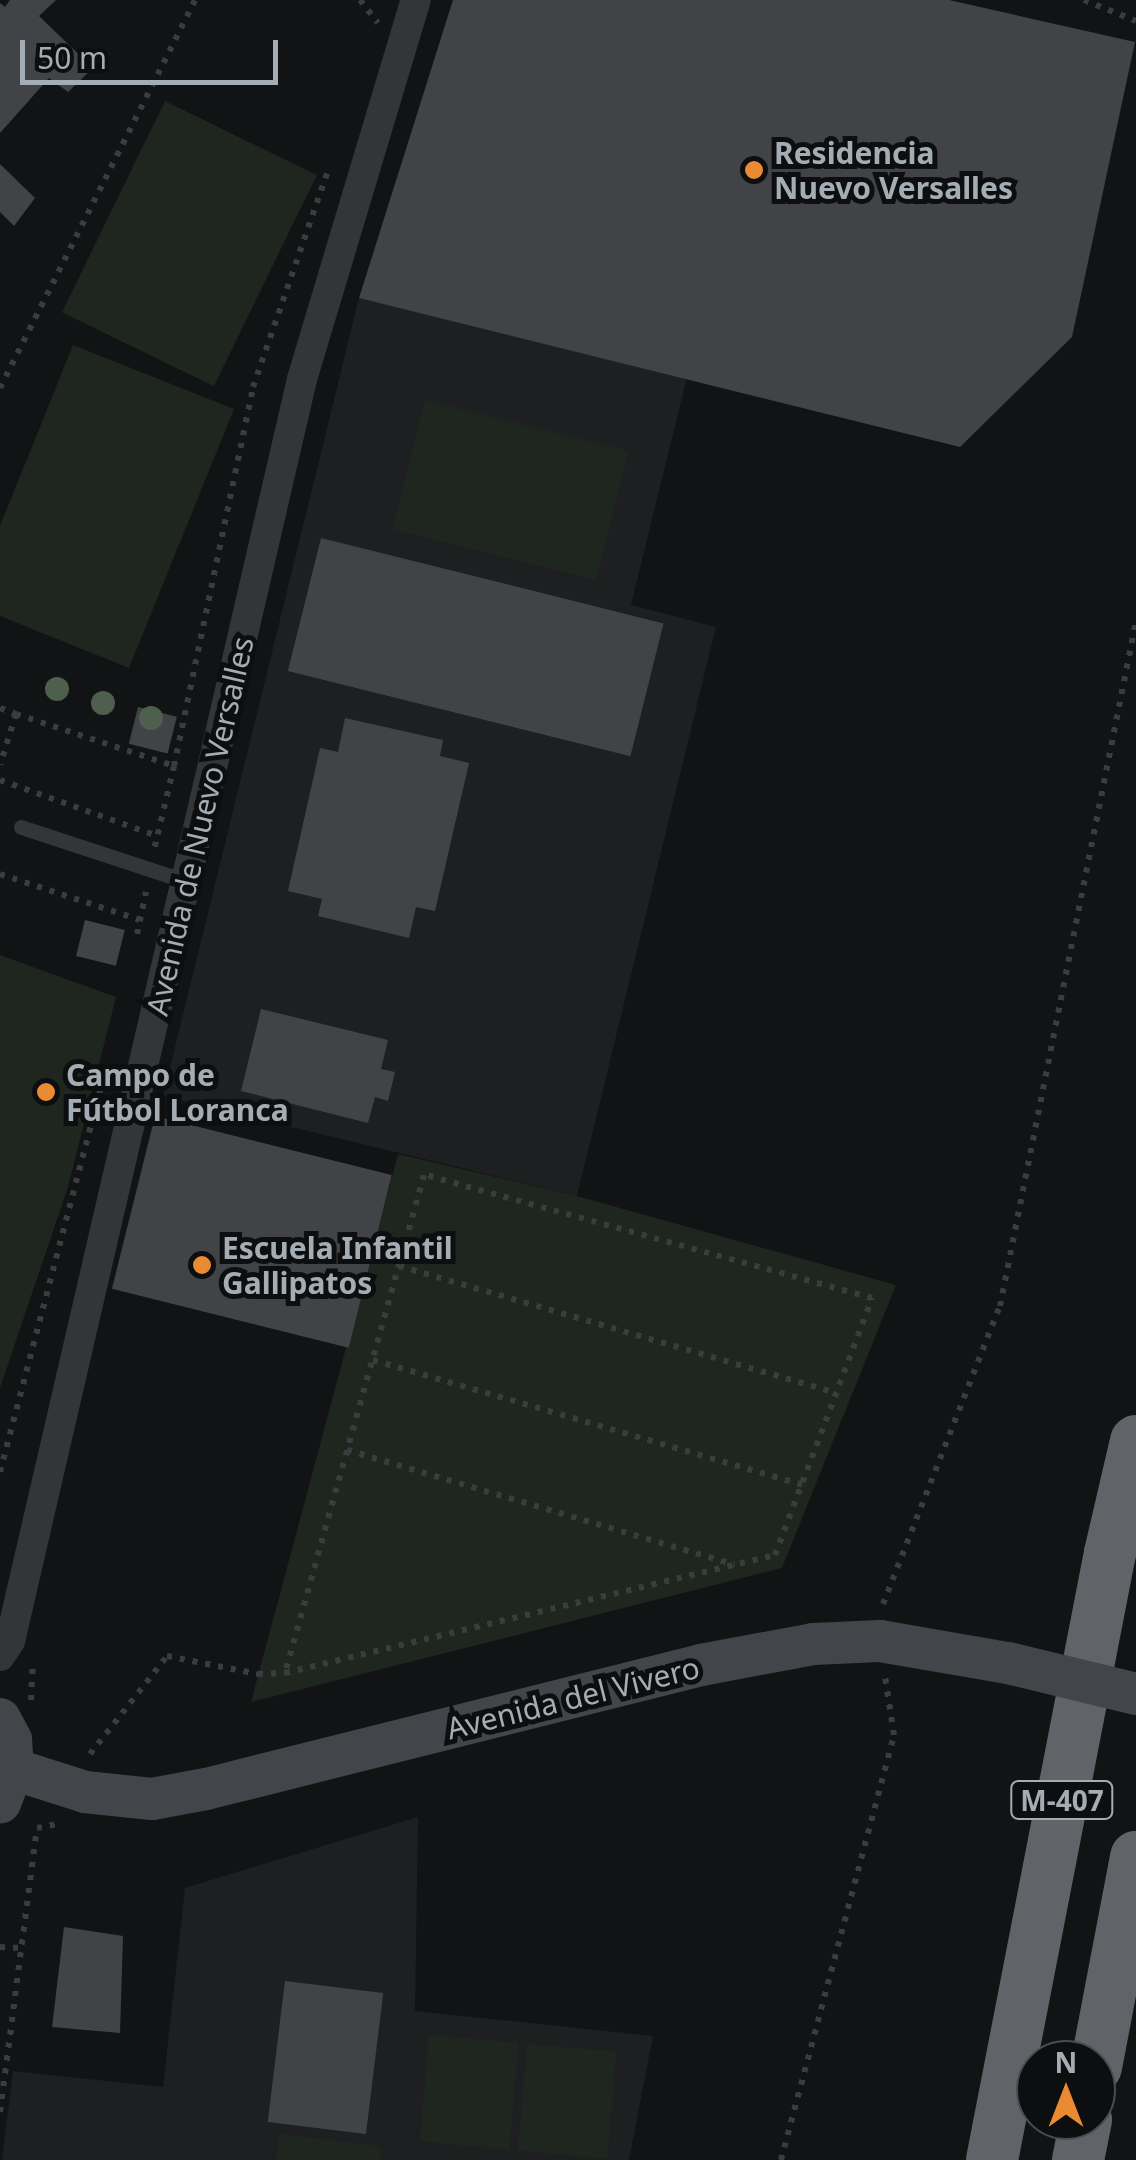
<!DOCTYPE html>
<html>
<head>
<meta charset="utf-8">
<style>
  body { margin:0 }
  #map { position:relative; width:1136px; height:2160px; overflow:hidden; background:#121314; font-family:"Noto Sans",sans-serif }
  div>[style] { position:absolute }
  .built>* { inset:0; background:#1e1f21 }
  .green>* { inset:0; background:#1f261f; transform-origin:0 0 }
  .building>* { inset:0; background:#414347; transform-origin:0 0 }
  .path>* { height:6px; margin-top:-3px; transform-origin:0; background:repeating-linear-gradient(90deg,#3a3c40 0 5px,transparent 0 13px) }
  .lane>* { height:15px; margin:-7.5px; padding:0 7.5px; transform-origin:7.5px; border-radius:7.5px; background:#333539 }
  .street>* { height:30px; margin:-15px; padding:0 15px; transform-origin:15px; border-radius:15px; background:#333539 }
  .secondary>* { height:42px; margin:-21px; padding:0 21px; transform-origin:21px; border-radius:21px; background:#424549 }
  .highway>* { height:52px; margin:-26px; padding:0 26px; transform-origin:26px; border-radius:26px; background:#606469 }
  .secondary-bridge>* { height:42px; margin:-21px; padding:0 21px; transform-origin:21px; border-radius:21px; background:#424549 }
  .trees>* { width:24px; height:24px; margin:-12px; border-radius:50%; background:#4e5f4d }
  .dots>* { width:28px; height:28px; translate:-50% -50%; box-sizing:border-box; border:5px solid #0d0e0f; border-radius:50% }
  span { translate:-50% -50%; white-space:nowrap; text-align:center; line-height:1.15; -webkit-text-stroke:10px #0d0e0f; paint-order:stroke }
  .shield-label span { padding:2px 8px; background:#0d0e0f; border:2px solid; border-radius:8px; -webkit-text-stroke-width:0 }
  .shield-label { font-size:28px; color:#a4acb4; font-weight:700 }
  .poi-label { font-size:30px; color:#a4acb4; font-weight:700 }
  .left { translate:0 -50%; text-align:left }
  .street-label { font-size:30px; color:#a4acb4 }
  .north { position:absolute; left:1016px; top:2040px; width:100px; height:100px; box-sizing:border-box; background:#0d0e0f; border:2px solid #494d51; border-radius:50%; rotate:0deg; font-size:28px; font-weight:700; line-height:40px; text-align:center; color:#a4acb4 }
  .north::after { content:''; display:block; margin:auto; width:35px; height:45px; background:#ea8b34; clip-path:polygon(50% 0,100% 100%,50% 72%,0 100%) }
  .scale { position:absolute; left:20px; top:40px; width:258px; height:45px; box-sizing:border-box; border:5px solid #a4acb4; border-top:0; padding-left:12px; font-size:30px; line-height:35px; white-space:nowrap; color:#a4acb4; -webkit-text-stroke:8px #0d0e0f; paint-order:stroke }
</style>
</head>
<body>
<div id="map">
  <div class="built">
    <i style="clip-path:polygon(359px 298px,687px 377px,631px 605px,716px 627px,577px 1196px,163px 1096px)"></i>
    <i style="clip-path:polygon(418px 1817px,415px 2011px,653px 2036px,629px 2160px,2px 2160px,13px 2071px,163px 2087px,185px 1888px)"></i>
  </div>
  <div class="green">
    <i style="left:165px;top:101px;width:169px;height:235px;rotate:26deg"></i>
    <i style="clip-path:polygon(73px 345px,234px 409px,129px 668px,0 616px,0 526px)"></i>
    <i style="left:425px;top:400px;width:210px;height:133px;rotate:14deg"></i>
    <i style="clip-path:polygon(0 955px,116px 997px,68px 1187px,0 1388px)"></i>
    <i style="clip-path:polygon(398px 1154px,577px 1196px,896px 1285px,782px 1568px,251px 1702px)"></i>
    <i style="left:429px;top:2035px;width:90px;height:107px;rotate:5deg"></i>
    <i style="left:527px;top:2044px;width:90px;height:107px;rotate:5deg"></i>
    <i style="clip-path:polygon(279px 2134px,381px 2146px,379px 2160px,276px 2160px)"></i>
  </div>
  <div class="building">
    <i style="clip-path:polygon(10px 0,56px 0,39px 16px,93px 68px,68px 92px,49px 78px,0 133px,0 3px,5px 7px)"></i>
    <i style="clip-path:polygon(453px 0,949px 0,1135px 42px,1072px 337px,960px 447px,359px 298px)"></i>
    <i style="clip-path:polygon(0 164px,35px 198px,14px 226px,0 212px)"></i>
    <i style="left:321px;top:538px;width:353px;height:137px;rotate:14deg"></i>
    <i style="left:138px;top:707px;width:40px;height:38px;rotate:14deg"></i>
    <i style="clip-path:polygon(345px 718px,443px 740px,440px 756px,469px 763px,435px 911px,416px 907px,409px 938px,318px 916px,322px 899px,288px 891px,320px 748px,338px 752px)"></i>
    <i style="left:85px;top:920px;width:41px;height:37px;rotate:14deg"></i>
    <i style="clip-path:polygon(261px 1009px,388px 1040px,381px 1069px,395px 1072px,388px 1101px,375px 1097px,368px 1123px,241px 1091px)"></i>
    <i style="left:155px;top:1116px;width:244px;height:178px;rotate:14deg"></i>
    <i style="clip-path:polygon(64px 1927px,123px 1936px,120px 2033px,52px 2027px)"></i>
    <i style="left:285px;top:1981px;width:99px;height:142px;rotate:7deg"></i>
  </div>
  <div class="path">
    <i style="left:360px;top:0;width:29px;rotate:52deg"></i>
    <i style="left:1084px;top:0;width:56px;rotate:22deg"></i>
    <i style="left:0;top:388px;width:434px;rotate:-63.3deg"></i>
    <i style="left:0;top:708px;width:17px;rotate:21deg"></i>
    <i style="left:16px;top:714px;width:53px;rotate:107.4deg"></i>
    <i style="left:16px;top:714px;width:166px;rotate:18.2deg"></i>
    <i style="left:174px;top:766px;width:86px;rotate:103.4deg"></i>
    <i style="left:174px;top:766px;width:387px;rotate:-78.2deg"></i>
    <i style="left:253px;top:387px;width:232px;rotate:-70.9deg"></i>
    <i style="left:0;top:780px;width:167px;rotate:19.6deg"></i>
    <i style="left:0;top:874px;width:147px;rotate:18.2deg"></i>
    <i style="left:137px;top:934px;width:43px;rotate:-77.9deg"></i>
    <i style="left:399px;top:1266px;width:455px;rotate:16.2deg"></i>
    <i style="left:373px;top:1360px;width:447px;rotate:16.2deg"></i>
    <i style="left:347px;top:1450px;width:404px;rotate:16.5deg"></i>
    <i style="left:0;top:1472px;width:414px;rotate:-75.3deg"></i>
    <i style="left:883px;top:1604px;width:320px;rotate:-68.6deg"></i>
    <i style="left:1000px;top:1306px;width:698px;rotate:-78.77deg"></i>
    <i style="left:31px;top:1700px;width:37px;rotate:-87deg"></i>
    <i style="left:90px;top:1754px;width:125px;rotate:-51.8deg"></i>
    <i style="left:167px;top:1656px;width:93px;rotate:11.2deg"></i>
    <i style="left:258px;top:1674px;width:27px;rotate:-2deg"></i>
    <i style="left:285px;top:1673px;width:504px;rotate:-13.54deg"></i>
    <i style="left:775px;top:1555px;width:275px;rotate:-69.3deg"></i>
    <i style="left:872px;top:1298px;width:465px;rotate:-164.6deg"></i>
    <i style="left:424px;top:1175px;width:517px;rotate:105.6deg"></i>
    <i style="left:0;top:1947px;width:21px;rotate:3deg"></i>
    <i style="left:0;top:2112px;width:286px;rotate:-82.6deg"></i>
    <i style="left:37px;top:1828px;width:21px;rotate:-11deg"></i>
    <i style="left:781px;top:2160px;width:440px;rotate:-75.1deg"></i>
    <i style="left:894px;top:1735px;width:60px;rotate:-98.7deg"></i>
  </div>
  <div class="lane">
    <i style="left:21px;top:827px;width:176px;rotate:18.2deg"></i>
  </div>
  <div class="street">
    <i style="left:0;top:1656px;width:18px;rotate:-56deg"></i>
    <i style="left:10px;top:1641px;width:1295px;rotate:-76.97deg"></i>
    <i style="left:302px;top:379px;width:396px;rotate:-73.3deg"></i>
  </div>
  <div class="secondary">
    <i style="left:0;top:1719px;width:24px;rotate:62deg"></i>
    <i style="left:11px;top:1740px;width:29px;rotate:86deg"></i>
    <i style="left:13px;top:1769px;width:36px;rotate:111deg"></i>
    <i style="left:13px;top:1769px;width:76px;rotate:17.7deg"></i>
    <i style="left:85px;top:1792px;width:67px;rotate:6deg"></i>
    <i style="left:152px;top:1799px;width:55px;rotate:-10.5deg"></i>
    <i style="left:206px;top:1789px;width:510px;rotate:-14.06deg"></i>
    <i style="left:701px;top:1665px;width:114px;rotate:-10.6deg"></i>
    <i style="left:813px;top:1644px;width:67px;rotate:-2.6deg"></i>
    <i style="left:880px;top:1641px;width:130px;rotate:9.8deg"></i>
  </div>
  <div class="highway">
    <i style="left:1096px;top:2067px;width:214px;rotate:-79.2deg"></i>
    <i style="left:992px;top:2160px;width:618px;rotate:-79deg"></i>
    <i style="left:1110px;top:1553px;width:115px;rotate:-76.9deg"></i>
    <i style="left:1078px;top:2160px;width:41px;rotate:-78.7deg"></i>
  </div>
  <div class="secondary-bridge">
    <i style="left:1008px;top:1663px;width:132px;rotate:13.6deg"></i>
  </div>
  <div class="trees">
    <i style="left:57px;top:689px"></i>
    <i style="left:103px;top:703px"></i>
    <i style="left:151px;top:718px"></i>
  </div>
  <div class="dots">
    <i style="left:754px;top:170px;background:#ea8b34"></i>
    <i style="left:46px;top:1092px;background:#ea8b34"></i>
    <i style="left:202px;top:1265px;background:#ea8b34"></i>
  </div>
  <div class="shield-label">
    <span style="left:1062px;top:1800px">M-407</span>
  </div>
  <div class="poi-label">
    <span class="left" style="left:774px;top:170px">Residencia<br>Nuevo Versalles</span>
    <span class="left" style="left:66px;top:1092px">Campo de<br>Fútbol Loranca</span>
    <span class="left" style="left:222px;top:1265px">Escuela Infantil<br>Gallipatos</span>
  </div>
  <div class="street-label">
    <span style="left:200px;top:826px;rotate:-77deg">Avenida de Nuevo Versalles</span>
    <span style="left:573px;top:1698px;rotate:-14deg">Avenida del Vivero</span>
  </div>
  <div class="north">N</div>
  <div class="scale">50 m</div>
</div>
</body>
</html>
